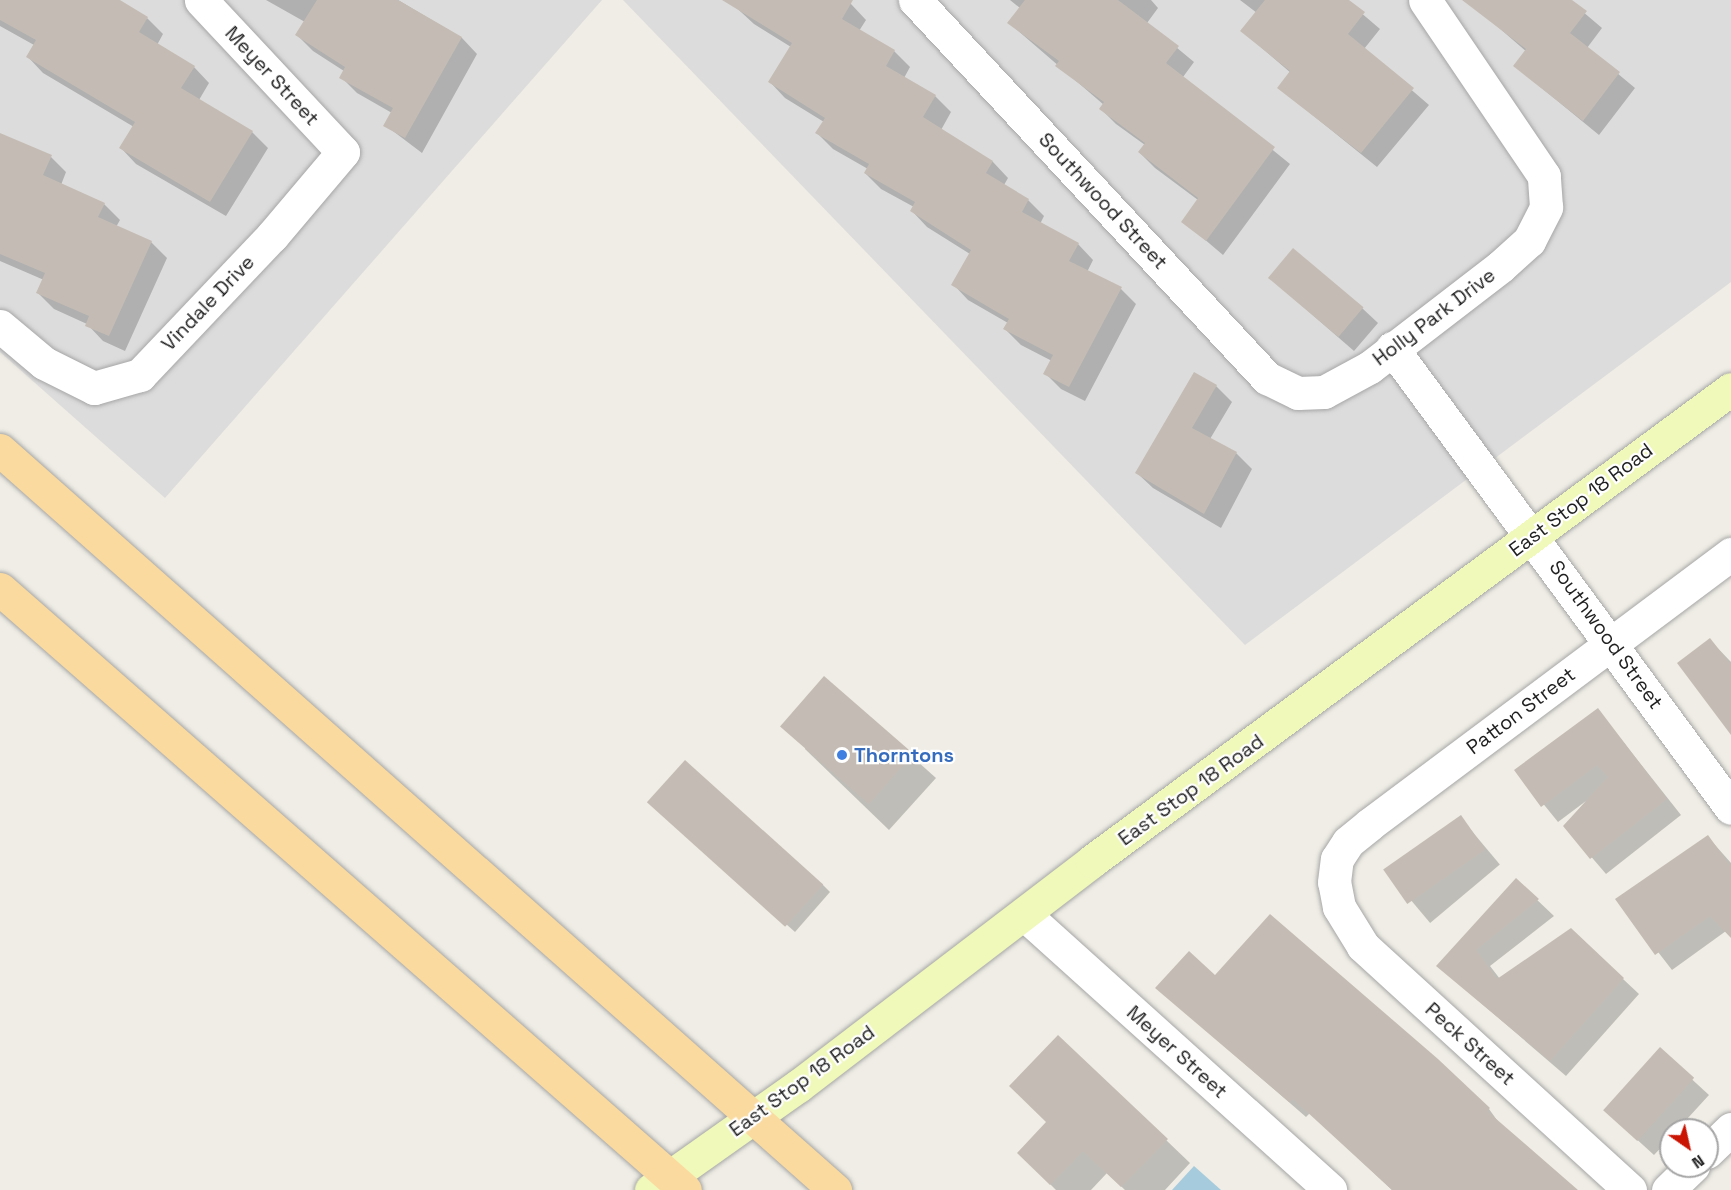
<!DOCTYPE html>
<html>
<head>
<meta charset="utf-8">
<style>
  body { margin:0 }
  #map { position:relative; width:1731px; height:1190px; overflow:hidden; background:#efede5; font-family:"Space Grotesk",sans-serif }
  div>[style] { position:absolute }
  .residential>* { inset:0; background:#dddcdc }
  .water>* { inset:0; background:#a6cbdc }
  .shadow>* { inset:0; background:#0003; transform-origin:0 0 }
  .building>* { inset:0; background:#c4bcb4; transform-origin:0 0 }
  .roads { filter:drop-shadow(0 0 2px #a6a6a6) drop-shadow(0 0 2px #a6a6a6) }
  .street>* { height:33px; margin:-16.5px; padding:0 16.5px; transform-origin:16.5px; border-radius:16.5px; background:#fff }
  .secondary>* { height:33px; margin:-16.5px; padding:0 16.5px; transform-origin:16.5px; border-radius:16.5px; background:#f0f8ba }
  .primary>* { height:33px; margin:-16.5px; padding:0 16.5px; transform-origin:16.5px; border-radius:16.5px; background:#fada9f }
  .dots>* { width:16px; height:16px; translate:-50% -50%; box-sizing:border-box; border:3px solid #fff; border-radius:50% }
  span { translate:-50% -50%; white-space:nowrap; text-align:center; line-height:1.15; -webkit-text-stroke:4.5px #fff; paint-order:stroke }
  .street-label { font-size:20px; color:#1f1f1f }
  .shop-label { font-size:20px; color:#366cbe; font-weight:700 }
  .left { translate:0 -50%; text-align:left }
  .north { position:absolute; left:1659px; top:1118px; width:60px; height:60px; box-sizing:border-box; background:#fff; border:2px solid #a5a5a5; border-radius:50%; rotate:146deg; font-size:16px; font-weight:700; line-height:24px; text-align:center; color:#1f1f1f }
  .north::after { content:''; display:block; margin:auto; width:21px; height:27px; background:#ca1404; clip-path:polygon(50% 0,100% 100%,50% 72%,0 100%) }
</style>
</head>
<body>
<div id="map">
  <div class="residential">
    <i style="clip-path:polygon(0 0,602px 0,165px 498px,0 352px)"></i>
    <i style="clip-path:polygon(623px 0,1731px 0,1731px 282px,1245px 645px)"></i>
  </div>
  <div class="water">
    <i style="clip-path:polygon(1194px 1166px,1221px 1190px,1172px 1190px)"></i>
  </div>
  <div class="shadow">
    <i style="clip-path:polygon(0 0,117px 0,147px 18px,163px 34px,157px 45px,194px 67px,209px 83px,199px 100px,252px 132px,268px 148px,226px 216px,136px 164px,121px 148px,134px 127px,43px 73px,28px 57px,34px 45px,0 26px)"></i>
    <i style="clip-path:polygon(266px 0,398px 0,462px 38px,477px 54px,422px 153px,385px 125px,392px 113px,357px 93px,341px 77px,344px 71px,313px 51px,297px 35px,305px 22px)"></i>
    <i style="clip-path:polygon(728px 0,844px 0,851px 4px,866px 20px,859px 31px,894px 51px,910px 67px,904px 78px,935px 96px,951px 112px,941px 130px,993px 162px,1008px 178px,1004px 185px,1028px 200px,1044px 216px,1040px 224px,1078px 244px,1093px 260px,1087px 272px,1121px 289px,1136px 304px,1085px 401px,1061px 389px,1045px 373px,1052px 361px,1021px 345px,1005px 329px,1008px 323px,968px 300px,953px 284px,970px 254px,927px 227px,912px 211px,914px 207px,881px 189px,865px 173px,868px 169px,833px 149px,817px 133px,824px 122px,785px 98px,770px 82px,791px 47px,754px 24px)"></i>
    <i style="clip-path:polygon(1010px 0,1151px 0,1158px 8px,1147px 23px,1194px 62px,1183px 77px,1290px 164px,1223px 255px,1183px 221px,1198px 200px,1155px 168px,1139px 152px,1145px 145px,1116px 124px,1101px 109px,1104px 105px,1009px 23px,1020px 8px)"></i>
    <i style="clip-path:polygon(1240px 0,1346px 0,1380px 29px,1364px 49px,1429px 105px,1377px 167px,1279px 88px,1291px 73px,1242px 31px,1257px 13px)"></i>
    <i style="clip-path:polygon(1487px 0,1569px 0,1602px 28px,1587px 48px,1635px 88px,1599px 135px,1515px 66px,1527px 52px,1483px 14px)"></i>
    <i style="clip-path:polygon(0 135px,51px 157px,66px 172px,61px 185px,104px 204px,120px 220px,116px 227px,151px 242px,167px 258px,125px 351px,103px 341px,87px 324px,54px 309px,38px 293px,44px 280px,0 261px)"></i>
    <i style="clip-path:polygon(1270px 278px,1362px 308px,1378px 323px,1354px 351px)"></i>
    <i style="clip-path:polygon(1216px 386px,1232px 402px,1210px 439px,1236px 453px,1252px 469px,1221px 528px,1153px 488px,1137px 473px)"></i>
    <i style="clip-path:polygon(1710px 640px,1731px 662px,1731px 733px)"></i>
    <i style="clip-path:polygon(824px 678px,936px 778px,889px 830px,805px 749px)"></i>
    <i style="clip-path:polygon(1598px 710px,1681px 815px,1606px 874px,1565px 826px,1586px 801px,1558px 822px,1516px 770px)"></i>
    <i style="clip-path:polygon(656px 809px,823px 885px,830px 892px,795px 932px)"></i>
    <i style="left:1460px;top:817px;width:62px;height:91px;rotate:50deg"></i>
    <i style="clip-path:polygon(1708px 837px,1731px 863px,1731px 936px,1726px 931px,1672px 970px,1617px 899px)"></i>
    <i style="clip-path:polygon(1516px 880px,1554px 916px,1490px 966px,1500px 979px,1623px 979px,1639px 994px,1566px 1076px,1438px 966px)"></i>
    <i style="clip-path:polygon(1215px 977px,1489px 1109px,1502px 1127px,1575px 1190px,1392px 1190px,1310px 1113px,1306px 1117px,1157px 988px)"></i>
    <i style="clip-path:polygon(1660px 1050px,1709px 1095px,1677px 1130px,1671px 1130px,1671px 1137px,1654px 1155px,1621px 1125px)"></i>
    <i style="clip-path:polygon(1166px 1140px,1190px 1163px,1165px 1190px,1125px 1190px,1107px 1173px,1091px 1190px,1056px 1190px,1019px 1153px)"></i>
  </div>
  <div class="building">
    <i style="clip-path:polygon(0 0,120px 0,148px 17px,139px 32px,195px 66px,181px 88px,253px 131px,210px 202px,119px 148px,135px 122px,26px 57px,36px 40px,0 20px)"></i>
    <i style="clip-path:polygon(317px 0,398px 0,462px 37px,405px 138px,383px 126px,393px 108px,339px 78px,345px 67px,295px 35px)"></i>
    <i style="clip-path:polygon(722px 0,853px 0,842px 19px,895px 50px,886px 66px,936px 95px,923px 117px,993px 161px,986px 173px,1029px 199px,1022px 212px,1079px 243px,1069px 261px,1122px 287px,1069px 387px,1043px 374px,1053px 355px,1003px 329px,1009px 319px,951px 285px,971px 250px,910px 211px,915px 202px,864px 173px,869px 164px,815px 133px,825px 118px,768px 82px,792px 43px)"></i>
    <i style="clip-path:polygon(1025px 0,1118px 0,1179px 46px,1166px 63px,1275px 147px,1206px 241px,1181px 222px,1198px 198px,1138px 152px,1145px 143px,1099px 109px,1104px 102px,1055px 66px,1059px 61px,1007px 23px)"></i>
    <i style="clip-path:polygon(1265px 0,1349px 0,1365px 12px,1348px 34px,1414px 88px,1361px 153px,1277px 88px,1290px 71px,1240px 31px)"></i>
    <i style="clip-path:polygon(1462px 0,1572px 0,1587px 11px,1570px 33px,1620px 72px,1583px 121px,1513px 66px,1526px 49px)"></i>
    <i style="clip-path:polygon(0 133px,52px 155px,43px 175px,105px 203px,98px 217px,152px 241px,109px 336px,85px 326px,89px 316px,36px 293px,45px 273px,0 254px)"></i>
    <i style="left:1293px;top:248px;width:92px;height:39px;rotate:40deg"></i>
    <i style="clip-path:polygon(1194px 372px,1217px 385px,1192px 428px,1237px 452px,1204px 514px,1135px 473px)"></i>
    <i style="clip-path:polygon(1710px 638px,1731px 665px,1731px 735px,1677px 663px)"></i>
    <i style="left:824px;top:676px;width:118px;height:67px;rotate:41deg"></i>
    <i style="clip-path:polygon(1598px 708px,1667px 799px,1590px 859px,1563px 826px,1608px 777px,1597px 765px,1541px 807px,1514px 770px)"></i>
    <i style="left:685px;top:760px;width:186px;height:57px;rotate:42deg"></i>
    <i style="left:1461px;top:815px;width:42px;height:95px;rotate:55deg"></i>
    <i style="clip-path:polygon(1708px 835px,1731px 867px,1731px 938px,1710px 916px,1655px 955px,1615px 899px)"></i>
    <i style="clip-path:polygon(1516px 878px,1539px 899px,1476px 950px,1497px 979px,1571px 928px,1624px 978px,1550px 1061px,1436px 966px)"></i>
    <i style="clip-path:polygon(1270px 914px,1438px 1059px,1490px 1108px,1487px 1111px,1578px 1190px,1392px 1190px,1293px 1099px,1289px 1102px,1155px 988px,1189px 951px,1215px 975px)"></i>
    <i style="clip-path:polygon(1058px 1035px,1168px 1139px,1121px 1187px,1083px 1151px,1050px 1185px,1017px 1153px,1046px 1122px,1009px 1086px)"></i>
    <i style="left:1660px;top:1047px;width:46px;height:85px;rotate:42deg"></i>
  </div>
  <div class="roads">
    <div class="street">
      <i style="left:915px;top:0;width:517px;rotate:47.04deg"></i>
      <i style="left:1267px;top:378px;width:34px;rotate:26deg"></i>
      <i style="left:1298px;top:393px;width:26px;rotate:-2deg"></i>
      <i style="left:1324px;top:392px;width:52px;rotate:-28.5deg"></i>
      <i style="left:1370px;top:367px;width:165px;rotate:-37.6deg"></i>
      <i style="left:1501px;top:266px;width:38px;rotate:-42deg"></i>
      <i style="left:1529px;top:241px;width:38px;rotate:-63deg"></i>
      <i style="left:1546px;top:207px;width:31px;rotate:-94deg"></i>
      <i style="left:1544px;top:176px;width:212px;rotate:-124.1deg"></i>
      <i style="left:0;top:326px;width:57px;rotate:40.1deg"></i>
      <i style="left:44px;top:363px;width:56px;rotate:26.6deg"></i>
      <i style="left:94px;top:388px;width:48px;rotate:-15.8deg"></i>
      <i style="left:140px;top:375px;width:192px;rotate:-46.5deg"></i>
      <i style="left:272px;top:236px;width:110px;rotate:-49.8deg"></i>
      <i style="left:343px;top:152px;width:208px;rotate:-133.1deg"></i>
      <i style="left:1392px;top:348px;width:571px;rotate:53.61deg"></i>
      <i style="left:1024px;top:914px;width:412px;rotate:42deg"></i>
      <i style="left:1707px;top:1152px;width:33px;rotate:-44deg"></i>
      <i style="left:1630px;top:1190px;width:362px;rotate:-137.6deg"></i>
      <i style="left:1363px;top:946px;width:46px;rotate:-121.6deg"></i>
      <i style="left:1339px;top:907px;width:25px;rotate:-101deg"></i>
      <i style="left:1334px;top:882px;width:23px;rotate:-83deg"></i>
      <i style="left:1337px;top:859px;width:20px;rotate:-57deg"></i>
      <i style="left:1348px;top:842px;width:28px;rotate:-39deg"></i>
      <i style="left:1370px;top:824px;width:451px;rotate:-36.8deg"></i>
      <i style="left:1668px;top:1190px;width:35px;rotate:-44deg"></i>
    </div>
    <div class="secondary">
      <i style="left:651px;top:1190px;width:180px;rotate:-35.3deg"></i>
      <i style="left:798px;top:1086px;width:370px;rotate:-37.4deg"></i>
      <i style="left:1092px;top:861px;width:794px;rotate:-36.45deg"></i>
    </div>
    <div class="primary">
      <i style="left:0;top:450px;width:1116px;rotate:41.55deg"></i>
      <i style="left:0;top:589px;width:911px;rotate:41.26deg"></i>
    </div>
  </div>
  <div class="dots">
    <i style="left:842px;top:755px;background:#3f7fe0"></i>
  </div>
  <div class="street-label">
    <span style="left:272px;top:76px;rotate:47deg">Meyer Street</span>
    <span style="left:1103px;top:201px;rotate:47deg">Southwood Street</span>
    <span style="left:208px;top:303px;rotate:-46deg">Vindale Drive</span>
    <span style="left:1434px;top:317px;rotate:-37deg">Holly Park Drive</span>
    <span style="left:1581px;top:500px;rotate:-37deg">East Stop 18 Road</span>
    <span style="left:1606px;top:635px;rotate:54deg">Southwood Street</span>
    <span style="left:1521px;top:711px;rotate:-37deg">Patton Street</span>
    <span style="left:1191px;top:790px;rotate:-36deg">East Stop 18 Road</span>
    <span style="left:1470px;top:1044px;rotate:42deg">Peck Street</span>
    <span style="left:1177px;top:1052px;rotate:42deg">Meyer Street</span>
    <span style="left:802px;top:1081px;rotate:-36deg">East Stop 18 Road</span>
  </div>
  <div class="shop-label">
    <span class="left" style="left:854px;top:755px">Thorntons</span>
  </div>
  <div class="north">N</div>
</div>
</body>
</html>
